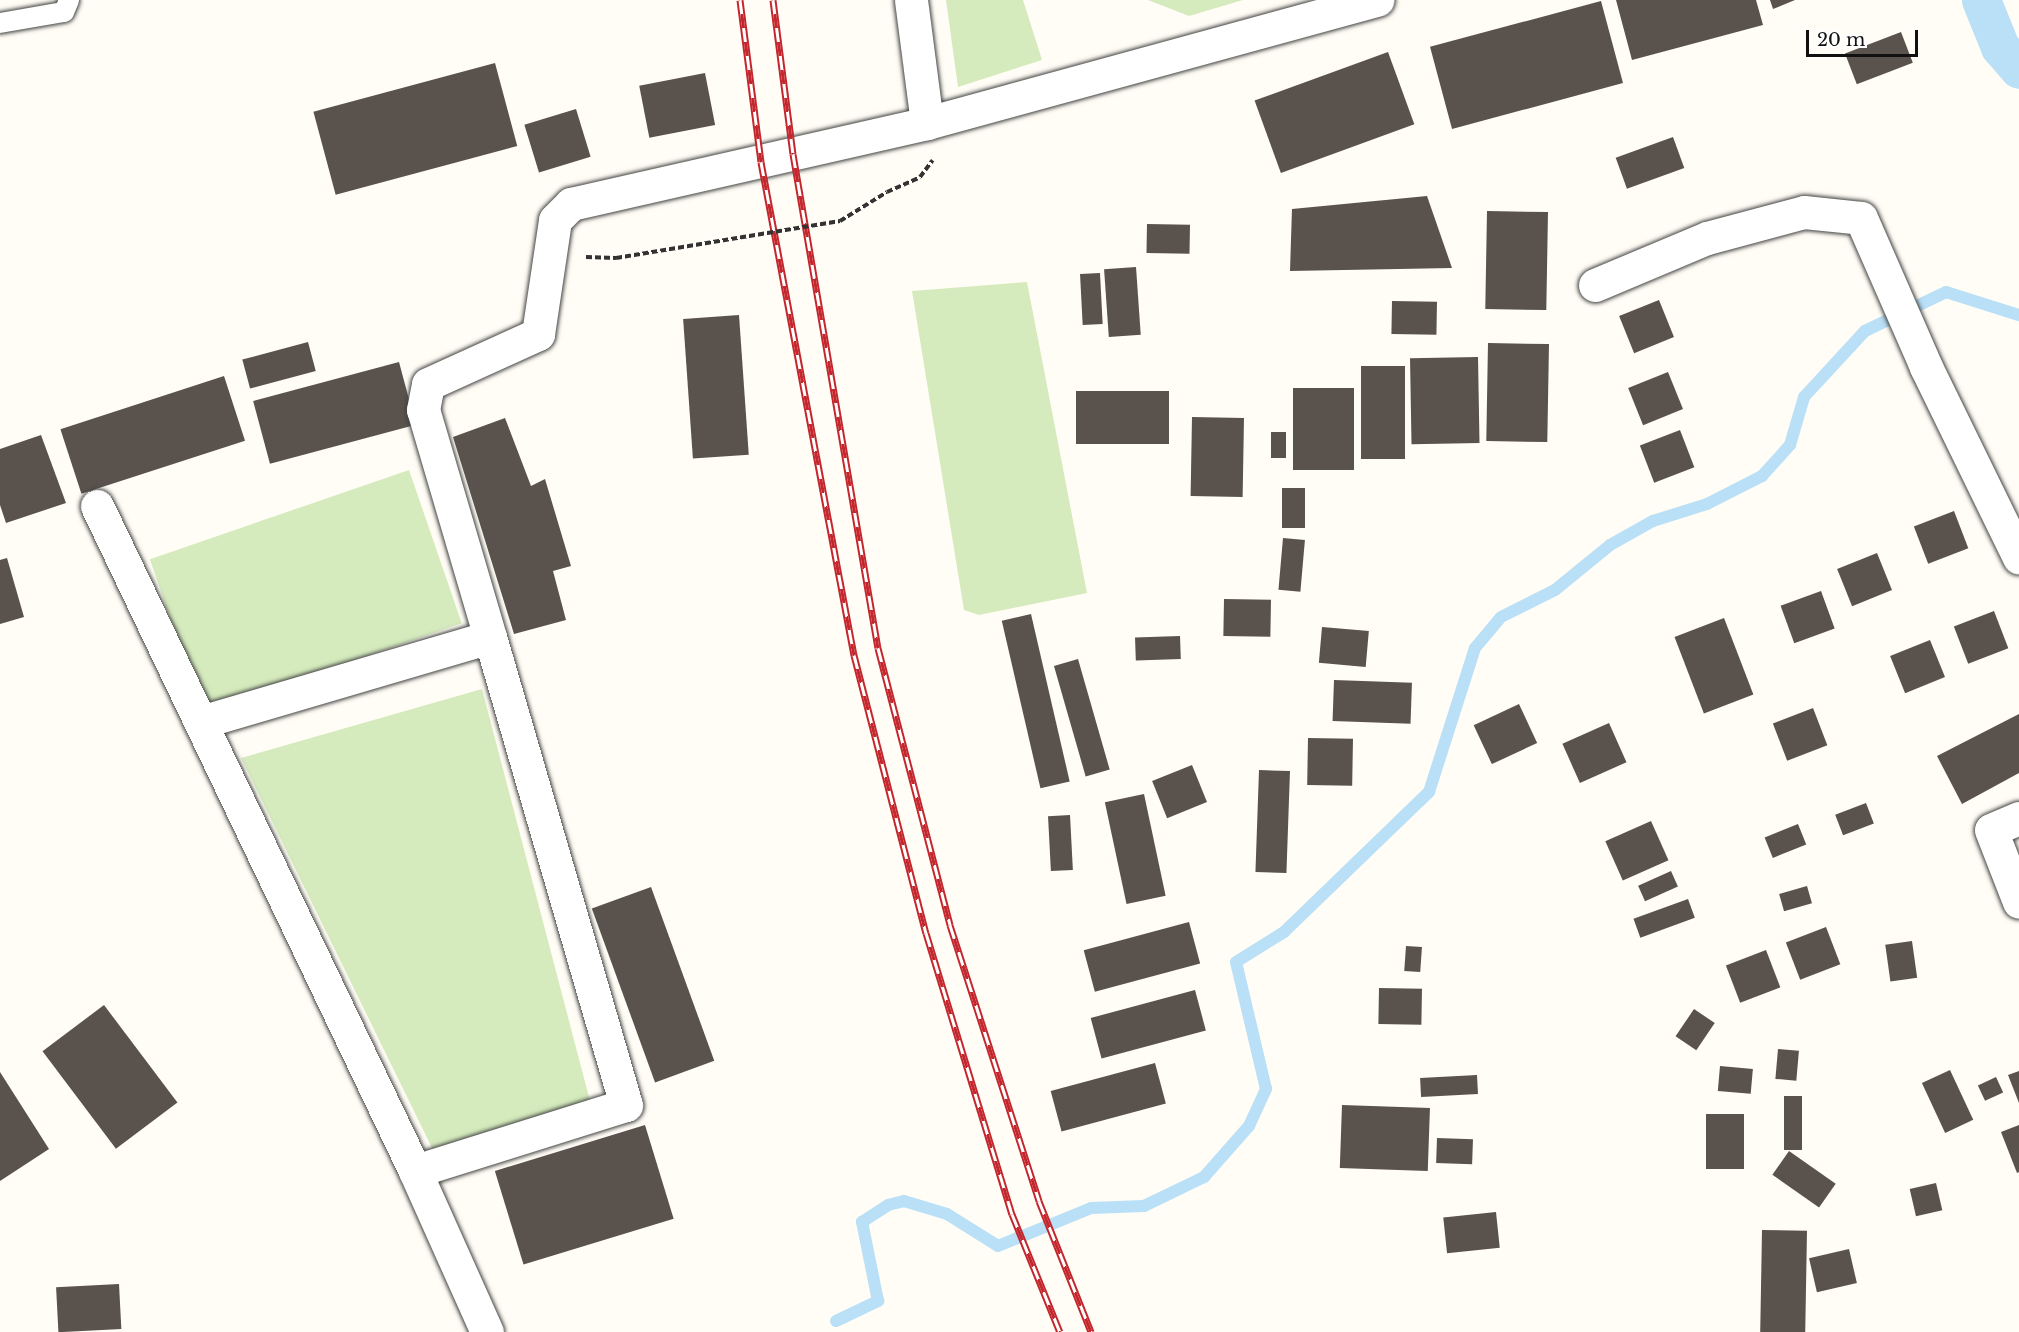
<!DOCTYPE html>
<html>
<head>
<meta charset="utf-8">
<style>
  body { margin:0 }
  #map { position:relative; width:2019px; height:1332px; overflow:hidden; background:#fffdf5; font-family:"Libre Baskerville",serif }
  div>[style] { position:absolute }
  .green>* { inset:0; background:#d5ebbd; transform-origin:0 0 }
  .stream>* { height:12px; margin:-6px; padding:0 6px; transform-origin:6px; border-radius:6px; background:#b9e0f7 }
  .canal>* { height:39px; margin:-19.5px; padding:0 19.5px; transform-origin:19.5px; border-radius:19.5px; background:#b9e0f7 }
  .building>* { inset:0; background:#5a524d; transform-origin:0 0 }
  .path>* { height:4px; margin-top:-2px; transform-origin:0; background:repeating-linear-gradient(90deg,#333 0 6px,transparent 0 9px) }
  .roads { filter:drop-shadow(0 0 2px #444) drop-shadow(0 0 2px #444) }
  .service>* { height:20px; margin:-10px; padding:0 10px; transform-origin:10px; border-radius:10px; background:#fff }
  .minor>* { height:33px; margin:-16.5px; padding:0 16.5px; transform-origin:16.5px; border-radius:16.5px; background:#fff }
  .rail>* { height:7px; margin-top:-3.5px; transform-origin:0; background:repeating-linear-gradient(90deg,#fff 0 14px,#c4262e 0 28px); box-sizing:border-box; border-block:2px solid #c4262e }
  .path-bridge>* { height:4px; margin-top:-2px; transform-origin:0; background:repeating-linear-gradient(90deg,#333 0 6px,transparent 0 9px) }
  span { translate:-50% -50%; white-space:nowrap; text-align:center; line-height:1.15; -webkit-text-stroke:6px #fff; paint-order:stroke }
  .scale { position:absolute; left:1806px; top:30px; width:112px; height:27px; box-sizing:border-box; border:3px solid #111; border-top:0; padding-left:8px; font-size:18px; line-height:21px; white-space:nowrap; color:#111; -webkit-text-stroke:4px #fff; paint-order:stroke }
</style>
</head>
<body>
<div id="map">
  <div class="green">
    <i style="clip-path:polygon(946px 0,1023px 0,1042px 60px,958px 87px)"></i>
    <i style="clip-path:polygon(1148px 0,1243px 0,1189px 16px)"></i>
    <i style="clip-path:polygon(1027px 282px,1087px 593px,979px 615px,964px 610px,912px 291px)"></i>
    <i style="left:409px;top:470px;width:162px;height:274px;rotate:71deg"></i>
    <i style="clip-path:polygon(482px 689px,590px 1101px,434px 1152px,241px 758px)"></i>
  </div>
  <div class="stream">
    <i style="left:836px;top:1321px;width:47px;rotate:-25.5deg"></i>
    <i style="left:878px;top:1301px;width:81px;rotate:-101.4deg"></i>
    <i style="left:862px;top:1222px;width:31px;rotate:-33deg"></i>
    <i style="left:888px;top:1205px;width:16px;rotate:-14deg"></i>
    <i style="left:904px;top:1201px;width:45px;rotate:16.8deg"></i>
    <i style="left:947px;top:1214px;width:60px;rotate:32.1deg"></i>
    <i style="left:998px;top:1246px;width:100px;rotate:-22.2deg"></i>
    <i style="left:1091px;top:1208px;width:53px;rotate:-2.2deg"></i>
    <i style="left:1144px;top:1206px;width:67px;rotate:-25.8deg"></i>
    <i style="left:1204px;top:1177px;width:68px;rotate:-48.6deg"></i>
    <i style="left:1249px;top:1126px;width:41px;rotate:-65.3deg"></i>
    <i style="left:1266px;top:1089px;width:130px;rotate:-103.3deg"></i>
    <i style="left:1236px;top:962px;width:57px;rotate:-32deg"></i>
    <i style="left:1284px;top:932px;width:202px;rotate:-44deg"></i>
    <i style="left:1429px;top:792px;width:151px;rotate:-72.3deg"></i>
    <i style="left:1475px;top:648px;width:40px;rotate:-50deg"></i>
    <i style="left:1501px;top:617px;width:60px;rotate:-26.6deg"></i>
    <i style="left:1555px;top:590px;width:71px;rotate:-39.3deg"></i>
    <i style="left:1610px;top:545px;width:49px;rotate:-29.2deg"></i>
    <i style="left:1653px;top:521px;width:57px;rotate:-17.5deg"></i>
    <i style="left:1707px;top:504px;width:62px;rotate:-27deg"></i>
    <i style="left:1762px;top:476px;width:42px;rotate:-47.9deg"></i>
    <i style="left:1790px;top:445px;width:50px;rotate:-73.7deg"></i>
    <i style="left:1804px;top:397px;width:90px;rotate:-47.3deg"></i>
    <i style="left:1865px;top:331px;width:90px;rotate:-25.7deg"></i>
    <i style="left:1946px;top:292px;width:77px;rotate:17.5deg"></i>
  </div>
  <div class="canal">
    <i style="left:1981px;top:0;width:51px;rotate:68deg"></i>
    <i style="left:2000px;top:47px;width:29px;rotate:49deg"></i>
  </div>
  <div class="building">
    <i style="clip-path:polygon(1616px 0,1756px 0,1763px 25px,1632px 60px)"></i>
    <i style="clip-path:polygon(1770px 0,1795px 0,1773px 9px)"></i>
    <i style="left:1601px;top:1px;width:85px;height:177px;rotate:75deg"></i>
    <i style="left:1901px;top:32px;width:33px;height:60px;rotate:69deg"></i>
    <i style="left:1388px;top:52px;width:77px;height:142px;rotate:70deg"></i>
    <i style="left:495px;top:63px;width:86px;height:188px;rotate:75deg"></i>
    <i style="left:705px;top:73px;width:53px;height:67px;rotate:79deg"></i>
    <i style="left:576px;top:109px;width:50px;height:54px;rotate:73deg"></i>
    <i style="left:1673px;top:137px;width:33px;height:61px;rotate:70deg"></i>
    <i style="clip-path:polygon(1427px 196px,1452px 268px,1290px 271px,1292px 209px)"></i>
    <i style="left:1487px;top:211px;width:61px;height:98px;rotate:1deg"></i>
    <i style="left:1147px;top:224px;width:43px;height:29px;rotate:1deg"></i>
    <i style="left:1136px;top:267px;width:68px;height:32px;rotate:86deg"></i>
    <i style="left:1100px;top:273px;width:51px;height:20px;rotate:87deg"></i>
    <i style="left:1659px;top:300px;width:40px;height:43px;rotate:68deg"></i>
    <i style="left:1392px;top:301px;width:45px;height:33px;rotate:1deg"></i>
    <i style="left:739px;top:315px;width:140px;height:56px;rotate:86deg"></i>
    <i style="left:308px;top:342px;width:30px;height:68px;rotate:75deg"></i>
    <i style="left:1488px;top:343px;width:61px;height:98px;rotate:1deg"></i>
    <i style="left:1478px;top:357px;width:86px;height:68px;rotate:89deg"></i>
    <i style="left:399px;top:362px;width:65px;height:151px;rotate:75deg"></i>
    <i style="left:1361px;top:366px;width:44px;height:93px"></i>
    <i style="left:1668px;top:372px;width:40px;height:43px;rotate:68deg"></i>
    <i style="left:224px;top:376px;width:68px;height:172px;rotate:72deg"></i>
    <i style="left:1293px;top:388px;width:61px;height:82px"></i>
    <i style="left:1169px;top:391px;width:53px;height:93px;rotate:90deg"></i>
    <i style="left:1192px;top:417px;width:52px;height:79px;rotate:1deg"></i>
    <i style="clip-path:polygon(505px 418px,531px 486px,545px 479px,571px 566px,553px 571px,566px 620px,514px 634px,453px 437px)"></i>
    <i style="left:1680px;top:430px;width:40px;height:43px;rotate:69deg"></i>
    <i style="left:1271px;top:432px;width:15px;height:26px"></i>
    <i style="clip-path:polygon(41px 435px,66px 503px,6px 523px,0 505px,0 449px)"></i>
    <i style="left:1282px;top:488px;width:23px;height:40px"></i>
    <i style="left:1954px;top:511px;width:40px;height:43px;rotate:69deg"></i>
    <i style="left:1283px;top:538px;width:22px;height:52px;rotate:5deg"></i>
    <i style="left:1877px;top:553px;width:40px;height:43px;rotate:68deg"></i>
    <i style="clip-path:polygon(7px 558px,24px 617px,0 624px,0 560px)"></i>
    <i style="left:1821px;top:591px;width:40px;height:43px;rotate:70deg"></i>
    <i style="left:1224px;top:599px;width:47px;height:37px;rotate:1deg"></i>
    <i style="left:1994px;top:611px;width:40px;height:43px;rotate:69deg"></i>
    <i style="left:1031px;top:614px;width:172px;height:30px;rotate:77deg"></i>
    <i style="left:1724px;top:618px;width:82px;height:53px;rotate:69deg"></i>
    <i style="left:1322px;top:627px;width:47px;height:36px;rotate:5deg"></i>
    <i style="left:1180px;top:636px;width:23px;height:45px;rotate:88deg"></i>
    <i style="left:1930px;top:640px;width:40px;height:43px;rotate:68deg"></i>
    <i style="left:1078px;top:659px;width:115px;height:25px;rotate:74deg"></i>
    <i style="left:1334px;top:680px;width:78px;height:41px;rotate:2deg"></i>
    <i style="left:1519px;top:704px;width:43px;height:50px;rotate:65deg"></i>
    <i style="left:1813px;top:708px;width:40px;height:43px;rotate:69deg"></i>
    <i style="clip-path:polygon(2019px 714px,2019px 773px,1962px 804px,1937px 756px)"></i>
    <i style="left:1609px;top:723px;width:43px;height:51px;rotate:66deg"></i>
    <i style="left:1308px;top:738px;width:45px;height:47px;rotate:1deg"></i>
    <i style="left:1192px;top:765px;width:40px;height:43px;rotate:68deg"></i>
    <i style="left:1259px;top:770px;width:31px;height:102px;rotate:2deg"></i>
    <i style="left:1144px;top:794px;width:104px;height:40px;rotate:78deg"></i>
    <i style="left:1866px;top:803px;width:22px;height:33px;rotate:69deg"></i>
    <i style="left:1070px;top:815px;width:55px;height:22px;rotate:87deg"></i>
    <i style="left:1651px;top:821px;width:43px;height:50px;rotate:66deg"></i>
    <i style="left:1798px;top:824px;width:22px;height:36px;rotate:68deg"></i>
    <i style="left:1671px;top:871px;width:17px;height:36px;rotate:66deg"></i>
    <i style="left:1807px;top:886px;width:18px;height:29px;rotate:74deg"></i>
    <i style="left:651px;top:887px;width:185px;height:63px;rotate:70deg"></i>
    <i style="left:1688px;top:899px;width:20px;height:58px;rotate:70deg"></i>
    <i style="left:1189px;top:922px;width:43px;height:109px;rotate:75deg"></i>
    <i style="left:1826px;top:927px;width:40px;height:43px;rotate:69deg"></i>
    <i style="left:1912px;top:941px;width:37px;height:27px;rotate:82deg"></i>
    <i style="left:1406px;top:946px;width:16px;height:25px;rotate:4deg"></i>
    <i style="left:1766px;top:950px;width:40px;height:43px;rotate:69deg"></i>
    <i style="left:1379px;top:988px;width:43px;height:36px;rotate:1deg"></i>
    <i style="left:1195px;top:990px;width:42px;height:108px;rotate:75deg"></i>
    <i style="left:104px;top:1005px;width:122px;height:77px;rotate:53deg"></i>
    <i style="left:1694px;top:1009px;width:25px;height:33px;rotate:34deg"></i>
    <i style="left:1778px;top:1049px;width:21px;height:30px;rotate:5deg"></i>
    <i style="left:1155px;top:1063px;width:42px;height:108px;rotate:75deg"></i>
    <i style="left:1720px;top:1066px;width:33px;height:25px;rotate:5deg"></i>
    <i style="left:1950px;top:1070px;width:55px;height:31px;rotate:65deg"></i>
    <i style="clip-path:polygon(2019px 1071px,2019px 1103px,2008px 1075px)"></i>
    <i style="clip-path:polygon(0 1072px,49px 1149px,0 1181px)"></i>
    <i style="left:1477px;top:1075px;width:19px;height:57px;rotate:87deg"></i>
    <i style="left:1996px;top:1077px;width:17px;height:20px;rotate:65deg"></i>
    <i style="left:1784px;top:1096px;width:18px;height:54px"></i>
    <i style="left:1342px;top:1105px;width:88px;height:63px;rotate:2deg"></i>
    <i style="left:1706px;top:1114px;width:38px;height:55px"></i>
    <i style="left:645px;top:1125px;width:98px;height:157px;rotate:73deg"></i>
    <i style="clip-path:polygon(2019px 1125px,2019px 1172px,2017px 1173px,2001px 1132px)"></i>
    <i style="left:1437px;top:1138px;width:36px;height:25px;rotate:2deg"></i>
    <i style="left:1789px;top:1151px;width:57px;height:29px;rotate:35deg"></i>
    <i style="left:1936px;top:1183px;width:28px;height:27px;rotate:77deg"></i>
    <i style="left:1496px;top:1212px;width:36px;height:53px;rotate:84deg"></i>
    <i style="left:1762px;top:1230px;width:45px;height:102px;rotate:1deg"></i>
    <i style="left:1849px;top:1249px;width:35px;height:41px;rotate:77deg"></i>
    <i style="left:119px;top:1284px;width:45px;height:63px;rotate:87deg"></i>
  </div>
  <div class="path">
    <i style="left:887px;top:192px;width:36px;rotate:-24deg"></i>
    <i style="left:920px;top:177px;width:21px;rotate:-53deg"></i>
    <i style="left:586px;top:257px;width:30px;rotate:2deg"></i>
  </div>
  <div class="roads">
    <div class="service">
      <i style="left:0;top:23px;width:65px;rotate:-9.8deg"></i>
      <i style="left:64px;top:12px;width:13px;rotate:-67deg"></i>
    </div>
    <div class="minor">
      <i style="left:911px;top:0;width:124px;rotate:82.6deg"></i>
      <i style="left:1595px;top:285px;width:121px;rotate:-22.8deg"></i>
      <i style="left:1707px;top:238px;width:100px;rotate:-15deg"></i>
      <i style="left:1804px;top:212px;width:57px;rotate:6deg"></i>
      <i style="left:1861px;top:218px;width:163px;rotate:66.4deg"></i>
      <i style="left:1926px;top:367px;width:212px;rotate:64deg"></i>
      <i style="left:97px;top:506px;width:737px;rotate:64.44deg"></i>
      <i style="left:415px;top:1171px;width:176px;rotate:65.9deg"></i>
      <i style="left:201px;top:722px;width:301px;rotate:-16.4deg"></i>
      <i style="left:490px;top:637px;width:237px;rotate:-106.4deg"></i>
      <i style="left:423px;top:410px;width:26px;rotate:-79deg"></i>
      <i style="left:428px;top:384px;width:121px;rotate:-24.4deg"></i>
      <i style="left:538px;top:334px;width:115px;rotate:-81.5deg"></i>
      <i style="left:555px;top:220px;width:23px;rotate:-45deg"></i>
      <i style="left:571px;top:204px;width:365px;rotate:-12.8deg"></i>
      <i style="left:927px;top:123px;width:467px;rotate:-15.3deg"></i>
      <i style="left:2019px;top:818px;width:30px;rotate:157deg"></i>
      <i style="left:1991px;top:830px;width:77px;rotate:68.7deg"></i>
      <i style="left:415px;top:1171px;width:221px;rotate:-17.4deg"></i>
      <i style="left:626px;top:1105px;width:487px;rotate:-106.2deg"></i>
    </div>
  </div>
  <div class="rail">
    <i style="left:740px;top:0;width:163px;rotate:82.6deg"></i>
    <i style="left:761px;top:162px;width:502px;rotate:79.32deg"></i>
    <i style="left:854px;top:655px;width:287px;rotate:75.5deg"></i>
    <i style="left:926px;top:933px;width:294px;rotate:73deg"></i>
    <i style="left:1012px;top:1214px;width:127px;rotate:67.9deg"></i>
    <i style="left:773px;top:0;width:155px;rotate:82.6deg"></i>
    <i style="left:793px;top:154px;width:501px;rotate:80.24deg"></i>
    <i style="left:878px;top:648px;width:286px;rotate:75.4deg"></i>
    <i style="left:950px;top:925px;width:290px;rotate:72.1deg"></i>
    <i style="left:1039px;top:1201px;width:141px;rotate:68.3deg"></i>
  </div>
  <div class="path-bridge">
    <i style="left:616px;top:258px;width:227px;rotate:-9.4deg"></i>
    <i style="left:840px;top:221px;width:55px;rotate:-31.7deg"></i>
  </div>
  <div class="scale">20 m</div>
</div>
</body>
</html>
